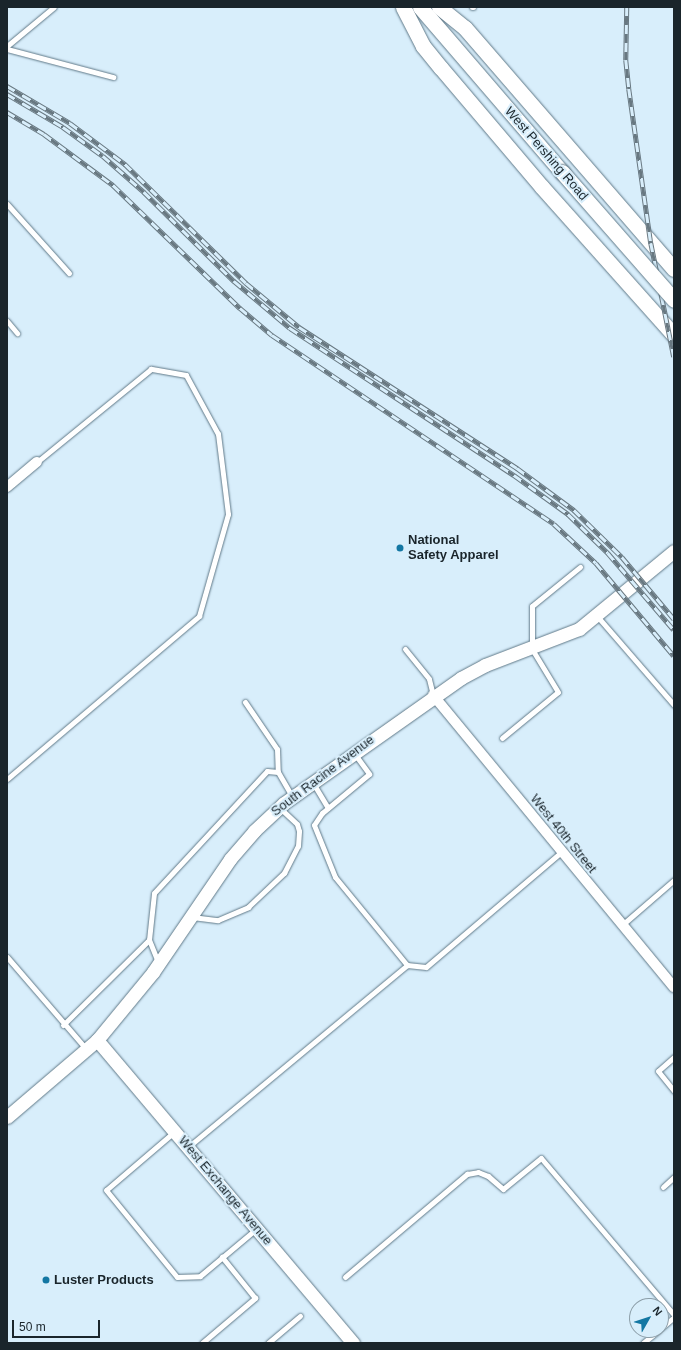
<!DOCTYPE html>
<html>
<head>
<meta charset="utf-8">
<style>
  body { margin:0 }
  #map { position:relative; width:681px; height:1350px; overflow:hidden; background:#d8eefb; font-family:Arial,sans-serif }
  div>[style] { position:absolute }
  .roads { filter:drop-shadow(0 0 1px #607988) drop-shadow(0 0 1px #607988) }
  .service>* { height:5px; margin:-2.5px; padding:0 2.5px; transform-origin:2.5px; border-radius:2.5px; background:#fff }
  .minor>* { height:10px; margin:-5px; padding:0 5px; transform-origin:5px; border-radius:5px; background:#fff }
  .tertiary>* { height:13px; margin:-6.5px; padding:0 6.5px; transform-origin:6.5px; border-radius:6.5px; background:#fff }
  .secondary>* { height:15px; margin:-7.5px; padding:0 7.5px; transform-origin:7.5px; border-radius:7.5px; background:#fff }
  .rail>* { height:4.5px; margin-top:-2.25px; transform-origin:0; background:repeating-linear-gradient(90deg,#d8eefb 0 9px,#687881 0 18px); box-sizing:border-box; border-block:1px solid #687881 }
  .bridges { filter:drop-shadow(0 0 1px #607988) drop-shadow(0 0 1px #607988) }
  .secondary-bridge>* { height:15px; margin:-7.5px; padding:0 7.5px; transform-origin:7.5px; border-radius:7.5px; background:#fff }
  .dots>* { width:11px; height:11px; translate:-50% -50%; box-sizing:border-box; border:2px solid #d8eefb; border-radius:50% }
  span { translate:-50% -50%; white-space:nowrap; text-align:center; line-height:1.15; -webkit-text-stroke:4px #d8eefb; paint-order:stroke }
  .street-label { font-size:13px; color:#1a252b }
  .poi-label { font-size:13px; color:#1a252b; font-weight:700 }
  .left { translate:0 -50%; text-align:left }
  .frame { position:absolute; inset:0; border:8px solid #1a252b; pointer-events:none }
  .north { position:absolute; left:629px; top:1298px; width:40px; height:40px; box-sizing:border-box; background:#d8eefb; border:1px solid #8c9ea8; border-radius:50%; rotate:51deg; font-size:11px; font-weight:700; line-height:16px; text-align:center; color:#1a252b }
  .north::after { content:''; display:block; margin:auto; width:14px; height:18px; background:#1377a3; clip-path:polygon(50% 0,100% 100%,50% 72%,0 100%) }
  .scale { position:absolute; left:12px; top:1320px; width:88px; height:18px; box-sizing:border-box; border:2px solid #1a252b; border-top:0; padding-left:5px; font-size:12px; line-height:14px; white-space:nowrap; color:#1a252b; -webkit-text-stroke:3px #d8eefb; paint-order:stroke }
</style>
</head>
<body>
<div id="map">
  <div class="roads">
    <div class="service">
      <i style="left:472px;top:7px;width:1px"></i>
      <i style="left:7px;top:46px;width:61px;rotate:-39.7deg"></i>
      <i style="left:7px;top:49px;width:110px;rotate:14.8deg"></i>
      <i style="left:7px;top:204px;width:93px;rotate:48.1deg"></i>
      <i style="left:7px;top:321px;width:16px;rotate:50deg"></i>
      <i style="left:597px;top:616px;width:118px;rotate:49.1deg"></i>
      <i style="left:405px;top:649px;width:38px;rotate:51deg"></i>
      <i style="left:429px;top:679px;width:16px;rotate:76deg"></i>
      <i style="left:245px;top:702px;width:57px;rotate:55.8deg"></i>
      <i style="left:277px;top:749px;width:23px;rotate:88deg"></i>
      <i style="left:502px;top:738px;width:72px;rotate:-39.4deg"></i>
      <i style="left:558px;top:692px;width:50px;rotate:-121.2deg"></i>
      <i style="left:532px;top:649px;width:43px;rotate:-90deg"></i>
      <i style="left:532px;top:606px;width:62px;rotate:-39.1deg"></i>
      <i style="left:354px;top:753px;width:26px;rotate:54deg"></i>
      <i style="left:369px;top:774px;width:61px;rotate:140.3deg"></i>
      <i style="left:322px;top:813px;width:14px;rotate:124deg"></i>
      <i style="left:314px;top:825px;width:56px;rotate:68deg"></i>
      <i style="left:335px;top:877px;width:114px;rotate:50.7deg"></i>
      <i style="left:407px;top:965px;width:19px;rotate:6deg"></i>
      <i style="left:426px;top:967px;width:177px;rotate:-40.4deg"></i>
      <i style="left:7px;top:779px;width:252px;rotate:-40.3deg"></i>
      <i style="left:199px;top:616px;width:106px;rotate:-74.1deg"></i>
      <i style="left:228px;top:514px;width:81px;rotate:-97.1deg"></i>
      <i style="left:218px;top:434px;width:67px;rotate:-118.5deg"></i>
      <i style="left:186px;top:375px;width:36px;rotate:-170deg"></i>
      <i style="left:151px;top:369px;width:147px;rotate:140.8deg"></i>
      <i style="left:313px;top:783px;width:29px;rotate:59deg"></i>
      <i style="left:192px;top:917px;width:26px;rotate:7deg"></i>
      <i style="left:218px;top:920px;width:33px;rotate:-23deg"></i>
      <i style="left:248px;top:907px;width:50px;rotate:-43.4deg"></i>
      <i style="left:284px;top:873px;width:30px;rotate:-63deg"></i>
      <i style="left:298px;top:846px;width:15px;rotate:-86deg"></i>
      <i style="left:299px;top:831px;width:7px;rotate:-106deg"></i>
      <i style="left:297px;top:824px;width:25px;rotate:-137deg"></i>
      <i style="left:622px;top:925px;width:69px;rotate:-40.9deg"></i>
      <i style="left:7px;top:957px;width:121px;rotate:49.3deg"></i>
      <i style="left:158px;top:962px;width:24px;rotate:-112deg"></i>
      <i style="left:149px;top:940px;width:47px;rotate:-83.9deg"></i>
      <i style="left:154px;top:893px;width:166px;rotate:-47.2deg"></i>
      <i style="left:267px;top:771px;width:11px;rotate:5deg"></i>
      <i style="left:278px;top:772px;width:28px;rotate:60deg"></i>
      <i style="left:63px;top:1025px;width:121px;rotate:-44.7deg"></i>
      <i style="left:674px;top:1057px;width:21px;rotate:139deg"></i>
      <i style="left:658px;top:1071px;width:26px;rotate:51deg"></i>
      <i style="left:174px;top:1132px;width:89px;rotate:139.5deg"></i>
      <i style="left:106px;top:1190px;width:112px;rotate:50.8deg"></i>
      <i style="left:177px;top:1277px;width:23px;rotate:-2deg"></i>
      <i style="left:200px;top:1276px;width:73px;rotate:-40deg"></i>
      <i style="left:188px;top:1147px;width:285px;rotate:-39.7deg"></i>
      <i style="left:663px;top:1187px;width:15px;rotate:-42deg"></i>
      <i style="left:345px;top:1277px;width:160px;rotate:-40.2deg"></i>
      <i style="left:467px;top:1174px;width:11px;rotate:-10deg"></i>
      <i style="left:478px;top:1172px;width:11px;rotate:22deg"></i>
      <i style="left:488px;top:1176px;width:20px;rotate:41deg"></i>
      <i style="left:503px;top:1189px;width:49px;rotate:-39.2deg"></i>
      <i style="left:541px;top:1158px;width:206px;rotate:49.7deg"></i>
      <i style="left:661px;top:1328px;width:17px;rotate:-40deg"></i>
      <i style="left:202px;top:1343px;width:70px;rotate:-40.3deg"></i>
      <i style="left:255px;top:1298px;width:53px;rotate:-128.8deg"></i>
      <i style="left:268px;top:1343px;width:42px;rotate:-40.2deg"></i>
      <i style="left:643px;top:1343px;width:21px;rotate:-39deg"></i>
    </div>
    <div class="minor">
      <i style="left:7px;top:487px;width:39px;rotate:-40deg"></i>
      <i style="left:433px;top:695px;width:379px;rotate:50.5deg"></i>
    </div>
    <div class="tertiary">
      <i style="left:97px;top:1040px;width:397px;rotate:49.8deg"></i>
      <i style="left:7px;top:1117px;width:118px;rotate:-40.5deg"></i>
      <i style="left:97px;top:1040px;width:88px;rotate:-50.5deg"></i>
      <i style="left:153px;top:972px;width:137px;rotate:-55.7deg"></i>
      <i style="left:230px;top:859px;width:37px;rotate:-49deg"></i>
      <i style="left:254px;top:831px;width:41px;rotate:-43deg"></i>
      <i style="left:284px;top:803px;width:217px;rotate:-35.2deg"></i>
      <i style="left:461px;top:678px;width:27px;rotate:-28deg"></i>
      <i style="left:485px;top:665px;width:101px;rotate:-21deg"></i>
      <i style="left:579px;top:629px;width:123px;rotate:-39.4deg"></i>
    </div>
    <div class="secondary">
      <i style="left:403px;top:7px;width:44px;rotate:62.9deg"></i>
      <i style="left:423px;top:46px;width:28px;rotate:51deg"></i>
      <i style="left:441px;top:68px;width:156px;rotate:49.7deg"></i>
      <i style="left:542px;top:187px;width:198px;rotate:48.3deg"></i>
      <i style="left:420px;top:7px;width:218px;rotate:49.3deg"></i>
      <i style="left:439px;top:7px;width:33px;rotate:39deg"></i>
      <i style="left:465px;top:28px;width:319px;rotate:49.1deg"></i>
    </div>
  </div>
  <div class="rail">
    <i style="left:627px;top:7px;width:53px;rotate:91.1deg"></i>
    <i style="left:626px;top:60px;width:29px;rotate:84deg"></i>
    <i style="left:629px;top:89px;width:156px;rotate:81.9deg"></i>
    <i style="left:651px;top:243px;width:116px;rotate:78.6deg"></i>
    <i style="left:7px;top:86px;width:73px;rotate:30.4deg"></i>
    <i style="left:70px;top:123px;width:69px;rotate:36.7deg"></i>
    <i style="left:125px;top:164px;width:170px;rotate:44.5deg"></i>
    <i style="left:246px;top:283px;width:69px;rotate:39.7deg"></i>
    <i style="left:299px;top:327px;width:260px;rotate:32.9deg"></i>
    <i style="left:517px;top:468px;width:71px;rotate:36.4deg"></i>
    <i style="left:574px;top:510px;width:67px;rotate:44.4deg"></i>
    <i style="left:622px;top:557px;width:81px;rotate:50deg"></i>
    <i style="left:7px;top:94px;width:65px;rotate:30.5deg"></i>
    <i style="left:63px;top:127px;width:49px;rotate:35.9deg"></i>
    <i style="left:103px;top:156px;width:55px;rotate:41.3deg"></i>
    <i style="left:144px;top:192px;width:127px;rotate:44.7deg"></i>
    <i style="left:234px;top:281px;width:73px;rotate:40deg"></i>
    <i style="left:290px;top:328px;width:268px;rotate:33.3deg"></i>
    <i style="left:514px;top:475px;width:67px;rotate:35.8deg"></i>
    <i style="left:568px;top:514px;width:56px;rotate:44.3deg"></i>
    <i style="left:608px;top:553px;width:101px;rotate:49.4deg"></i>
    <i style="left:7px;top:112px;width:43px;rotate:30.7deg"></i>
    <i style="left:44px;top:134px;width:86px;rotate:36.5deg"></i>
    <i style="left:113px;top:185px;width:177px;rotate:44.1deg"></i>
    <i style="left:240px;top:308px;width:42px;rotate:40.2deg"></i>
    <i style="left:272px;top:335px;width:339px;rotate:33.8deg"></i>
    <i style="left:554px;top:524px;width:57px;rotate:42.9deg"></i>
    <i style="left:596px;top:563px;width:121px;rotate:50deg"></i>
  </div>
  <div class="bridges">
    <div class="secondary-bridge">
      <i style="left:562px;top:172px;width:170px;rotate:48.8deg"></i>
    </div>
  </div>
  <div class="dots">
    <i style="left:400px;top:548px;background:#1377a3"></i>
    <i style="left:46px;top:1280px;background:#1377a3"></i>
  </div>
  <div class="street-label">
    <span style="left:546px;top:154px;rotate:49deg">West Pershing Road</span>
    <span style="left:323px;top:776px;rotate:-37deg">South Racine Avenue</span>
    <span style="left:563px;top:834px;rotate:51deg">West 40th Street</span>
    <span style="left:225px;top:1191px;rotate:50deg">West Exchange Avenue</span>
  </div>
  <div class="poi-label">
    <span class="left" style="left:408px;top:548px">National<br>Safety Apparel</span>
    <span class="left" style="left:54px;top:1280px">Luster Products</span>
  </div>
  <div class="frame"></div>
  <div class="north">N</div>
  <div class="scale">50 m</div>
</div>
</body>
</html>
